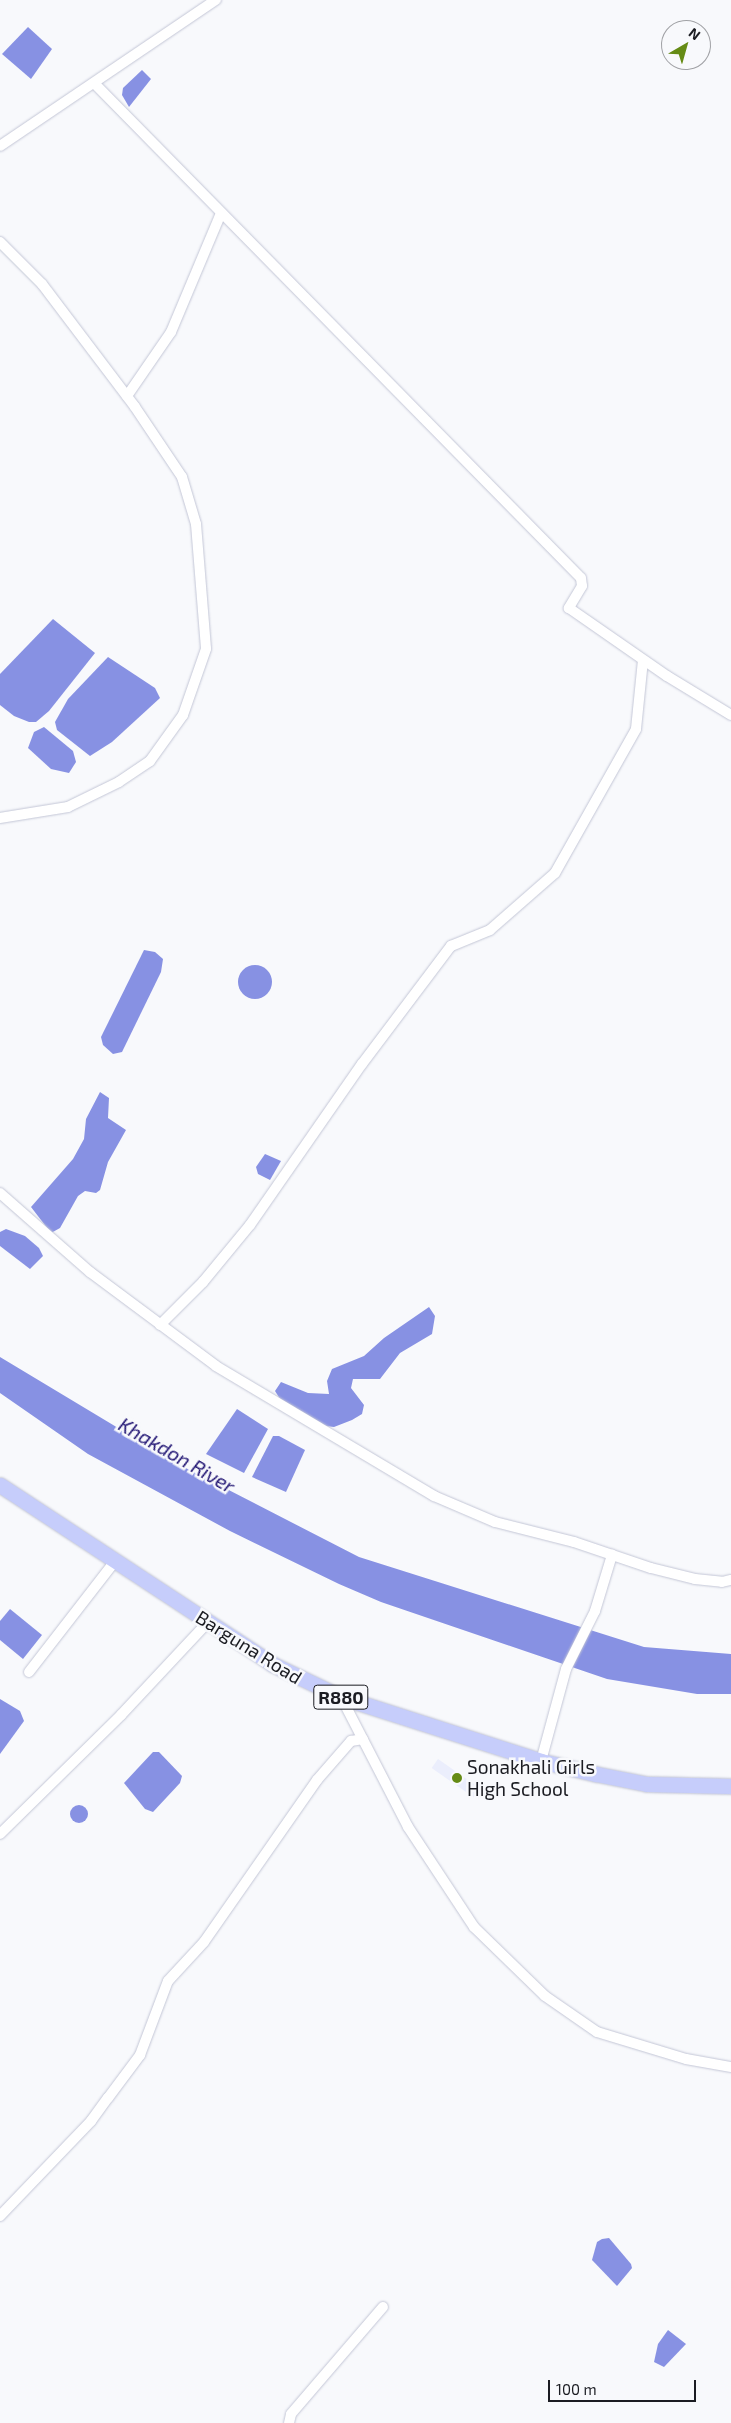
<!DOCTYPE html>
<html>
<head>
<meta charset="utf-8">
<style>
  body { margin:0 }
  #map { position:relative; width:731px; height:2423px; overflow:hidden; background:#f8f9fc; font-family:"Exo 2",sans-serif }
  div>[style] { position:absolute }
  .built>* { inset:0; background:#ebeefc; transform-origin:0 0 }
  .water>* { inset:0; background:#8791e3 }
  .round { border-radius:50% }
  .roads { filter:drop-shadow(0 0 1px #c3c6d6) drop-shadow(0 0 1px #c3c6d6) }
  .minor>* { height:10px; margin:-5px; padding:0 5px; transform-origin:5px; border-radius:5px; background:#fff }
  .primary>* { height:15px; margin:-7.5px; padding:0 7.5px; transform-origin:7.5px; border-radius:7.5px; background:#c6cdfb }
  .dots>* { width:14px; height:14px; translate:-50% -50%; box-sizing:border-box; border:2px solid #f8f9fc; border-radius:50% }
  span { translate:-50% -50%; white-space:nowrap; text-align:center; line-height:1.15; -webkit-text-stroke:5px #f8f9fc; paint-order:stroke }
  .shield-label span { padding:1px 4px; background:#f8f9fc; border:1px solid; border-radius:4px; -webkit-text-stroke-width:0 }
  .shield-label { font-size:18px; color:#1b1c22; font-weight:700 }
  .street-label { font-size:19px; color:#1b1c22 }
  .poi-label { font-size:19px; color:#1b1c22 }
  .left { translate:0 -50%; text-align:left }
  .water-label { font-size:20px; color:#201473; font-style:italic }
  .north { position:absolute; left:661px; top:20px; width:50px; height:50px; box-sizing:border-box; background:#f8f9fc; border:1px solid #a0a1a5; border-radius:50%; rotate:38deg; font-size:14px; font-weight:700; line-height:20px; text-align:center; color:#1b1c22 }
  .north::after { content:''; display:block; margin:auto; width:18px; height:22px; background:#658b15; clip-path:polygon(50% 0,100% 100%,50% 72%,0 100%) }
  .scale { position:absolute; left:548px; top:2380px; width:148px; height:22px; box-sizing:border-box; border:2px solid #1b1c22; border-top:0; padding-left:6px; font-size:15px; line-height:18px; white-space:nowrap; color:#1b1c22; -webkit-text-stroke:4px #f8f9fc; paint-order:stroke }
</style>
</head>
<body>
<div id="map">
  <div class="built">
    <i style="left:438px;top:1759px;width:52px;height:11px;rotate:35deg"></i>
  </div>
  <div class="water">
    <i style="clip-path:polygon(28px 27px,52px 49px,31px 79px,2px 54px)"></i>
    <i style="clip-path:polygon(142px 70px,151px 79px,129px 107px,122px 95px,123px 88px)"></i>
    <i style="clip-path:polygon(53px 619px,95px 653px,49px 711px,36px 722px,29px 722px,14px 716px,0 705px,0 674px)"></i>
    <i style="clip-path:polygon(108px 657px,155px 688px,160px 698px,112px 742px,90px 756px,57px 730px,55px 722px,68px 699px)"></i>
    <i style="clip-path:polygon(44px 727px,73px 751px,76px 762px,69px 773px,51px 769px,28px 748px,34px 732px)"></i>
    <i style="clip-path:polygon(144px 950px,155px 952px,163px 959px,161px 972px,122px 1052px,113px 1054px,103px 1045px,101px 1037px)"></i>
    <i class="round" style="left:238px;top:965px;width:34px;height:34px"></i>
    <i style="clip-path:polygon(100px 1092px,109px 1098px,108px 1118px,126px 1130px,108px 1162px,100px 1190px,96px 1193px,85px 1191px,78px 1196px,60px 1228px,51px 1233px,31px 1207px,73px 1159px,84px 1139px,86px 1119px)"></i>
    <i style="clip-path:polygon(265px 1154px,281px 1161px,270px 1180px,258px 1174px,256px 1167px)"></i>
    <i style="clip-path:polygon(6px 1229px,25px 1236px,39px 1248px,43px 1256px,30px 1269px,0 1246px,0 1232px)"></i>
    <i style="clip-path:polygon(429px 1307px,435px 1316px,432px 1334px,400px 1353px,380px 1379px,353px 1379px,351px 1388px,364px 1405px,362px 1414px,352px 1420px,334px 1427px,325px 1426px,280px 1399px,275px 1391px,281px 1382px,308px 1393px,329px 1394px,327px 1381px,332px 1369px,364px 1356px,384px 1338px)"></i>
    <i style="clip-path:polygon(0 1357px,178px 1464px,359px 1557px,644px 1647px,731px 1654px,731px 1694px,697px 1694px,607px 1679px,381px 1602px,339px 1584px,230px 1531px,88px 1454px,0 1393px)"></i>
    <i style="clip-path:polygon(237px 1409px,268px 1429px,244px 1473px,206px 1454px)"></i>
    <i style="clip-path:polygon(273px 1436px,279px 1436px,305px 1450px,286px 1492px,252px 1477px)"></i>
    <i style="clip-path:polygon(10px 1609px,42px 1635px,23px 1659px,0 1640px,0 1621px)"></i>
    <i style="clip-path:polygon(0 1699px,20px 1711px,24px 1721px,0 1754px)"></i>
    <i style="clip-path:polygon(153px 1752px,159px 1752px,182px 1776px,180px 1783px,153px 1812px,145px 1809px,124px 1783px)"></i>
    <i class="round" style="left:70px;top:1805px;width:18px;height:18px"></i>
    <i style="clip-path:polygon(602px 2239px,609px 2238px,631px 2264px,632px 2268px,617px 2286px,592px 2260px,597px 2242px)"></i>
    <i style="clip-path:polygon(668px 2330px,686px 2344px,664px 2367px,654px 2362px,658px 2344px)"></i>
  </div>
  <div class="roads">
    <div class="minor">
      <i style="left:94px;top:83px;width:694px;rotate:45.47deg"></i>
      <i style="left:581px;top:578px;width:8px;rotate:83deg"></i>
      <i style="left:582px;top:586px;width:26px;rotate:121deg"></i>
      <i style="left:569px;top:608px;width:119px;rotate:34.8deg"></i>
      <i style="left:667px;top:676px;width:75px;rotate:31.4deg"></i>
      <i style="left:0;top:146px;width:261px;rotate:-34.1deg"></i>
      <i style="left:0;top:242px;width:59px;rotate:45deg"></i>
      <i style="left:42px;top:284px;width:154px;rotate:52.9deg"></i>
      <i style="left:135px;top:407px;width:84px;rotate:56.1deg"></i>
      <i style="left:182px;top:477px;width:49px;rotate:73.4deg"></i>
      <i style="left:196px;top:524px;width:125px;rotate:85.4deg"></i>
      <i style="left:206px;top:649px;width:70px;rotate:109.2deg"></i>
      <i style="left:183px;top:715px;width:57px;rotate:125.7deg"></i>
      <i style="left:150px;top:761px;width:37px;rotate:146deg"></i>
      <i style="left:119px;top:782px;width:57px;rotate:153.9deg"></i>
      <i style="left:68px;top:807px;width:69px;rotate:170.8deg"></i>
      <i style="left:127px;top:396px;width:78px;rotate:-55.5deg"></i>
      <i style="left:171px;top:332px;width:129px;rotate:-67.2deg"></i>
      <i style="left:0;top:1193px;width:120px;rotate:41.3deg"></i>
      <i style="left:90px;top:1272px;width:157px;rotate:36.7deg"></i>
      <i style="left:216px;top:1366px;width:254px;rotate:30.8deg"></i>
      <i style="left:434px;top:1496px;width:66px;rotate:23.1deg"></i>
      <i style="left:495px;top:1522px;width:81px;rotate:14.2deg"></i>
      <i style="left:574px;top:1542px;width:81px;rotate:18.7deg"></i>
      <i style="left:651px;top:1568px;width:45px;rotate:14deg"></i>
      <i style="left:695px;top:1579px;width:27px;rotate:6deg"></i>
      <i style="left:722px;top:1582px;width:9px;rotate:-13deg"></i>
      <i style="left:160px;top:1325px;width:61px;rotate:-45deg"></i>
      <i style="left:203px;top:1282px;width:74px;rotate:-50.5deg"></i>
      <i style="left:250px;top:1225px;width:196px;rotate:-55.2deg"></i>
      <i style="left:362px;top:1064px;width:148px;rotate:-53deg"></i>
      <i style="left:451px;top:946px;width:42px;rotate:-22.3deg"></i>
      <i style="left:490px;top:930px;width:86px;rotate:-41.2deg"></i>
      <i style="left:555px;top:873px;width:165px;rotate:-60.6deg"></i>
      <i style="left:636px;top:729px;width:69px;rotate:-84.2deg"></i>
      <i style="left:29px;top:1672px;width:140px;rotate:-52.2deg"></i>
      <i style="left:341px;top:1697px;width:146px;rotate:62.7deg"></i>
      <i style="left:408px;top:1827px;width:120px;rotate:56.6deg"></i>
      <i style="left:474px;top:1927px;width:99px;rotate:44.2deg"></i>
      <i style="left:545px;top:1996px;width:63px;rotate:34.7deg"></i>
      <i style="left:597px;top:2032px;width:93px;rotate:16.9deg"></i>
      <i style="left:686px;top:2059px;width:46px;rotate:10.1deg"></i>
      <i style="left:541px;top:1761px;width:95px;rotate:-74.8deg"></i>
      <i style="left:566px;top:1669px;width:65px;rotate:-63.4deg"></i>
      <i style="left:595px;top:1611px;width:59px;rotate:-73.1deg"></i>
      <i style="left:0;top:1834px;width:170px;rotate:-44.5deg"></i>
      <i style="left:121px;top:1715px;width:127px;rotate:-46.9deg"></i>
      <i style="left:0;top:2216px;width:132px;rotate:-46.2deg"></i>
      <i style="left:91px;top:2121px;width:29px;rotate:-54deg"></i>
      <i style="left:108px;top:2098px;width:54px;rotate:-53.3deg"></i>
      <i style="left:140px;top:2055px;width:79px;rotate:-69.3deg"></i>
      <i style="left:168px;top:1981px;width:53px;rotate:-47.3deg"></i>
      <i style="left:204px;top:1942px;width:198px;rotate:-55.1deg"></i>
      <i style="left:317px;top:1780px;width:52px;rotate:-48.9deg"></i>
      <i style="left:351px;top:1741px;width:12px;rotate:-9deg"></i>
      <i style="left:289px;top:2423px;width:9px;rotate:-77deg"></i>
      <i style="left:291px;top:2414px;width:141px;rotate:-49.3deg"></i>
    </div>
    <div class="primary">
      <i style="left:0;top:1485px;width:326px;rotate:33.3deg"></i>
      <i style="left:272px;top:1664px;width:76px;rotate:25.6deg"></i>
      <i style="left:341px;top:1697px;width:210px;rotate:17.7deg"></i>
      <i style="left:541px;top:1761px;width:57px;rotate:13.3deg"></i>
      <i style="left:596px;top:1774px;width:52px;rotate:11.1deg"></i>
      <i style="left:647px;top:1784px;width:84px;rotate:1.4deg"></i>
    </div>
  </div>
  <div class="dots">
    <i style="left:457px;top:1778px;background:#658b15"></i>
  </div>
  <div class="shield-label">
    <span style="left:341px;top:1697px">R880</span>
  </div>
  <div class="street-label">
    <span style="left:249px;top:1647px;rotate:32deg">Barguna Road</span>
  </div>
  <div class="poi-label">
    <span class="left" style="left:467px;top:1778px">Sonakhali Girls<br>High School</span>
  </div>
  <div class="water-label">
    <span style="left:177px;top:1455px;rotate:30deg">Khakdon River</span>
  </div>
  <div class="north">N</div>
  <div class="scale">100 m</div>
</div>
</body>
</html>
